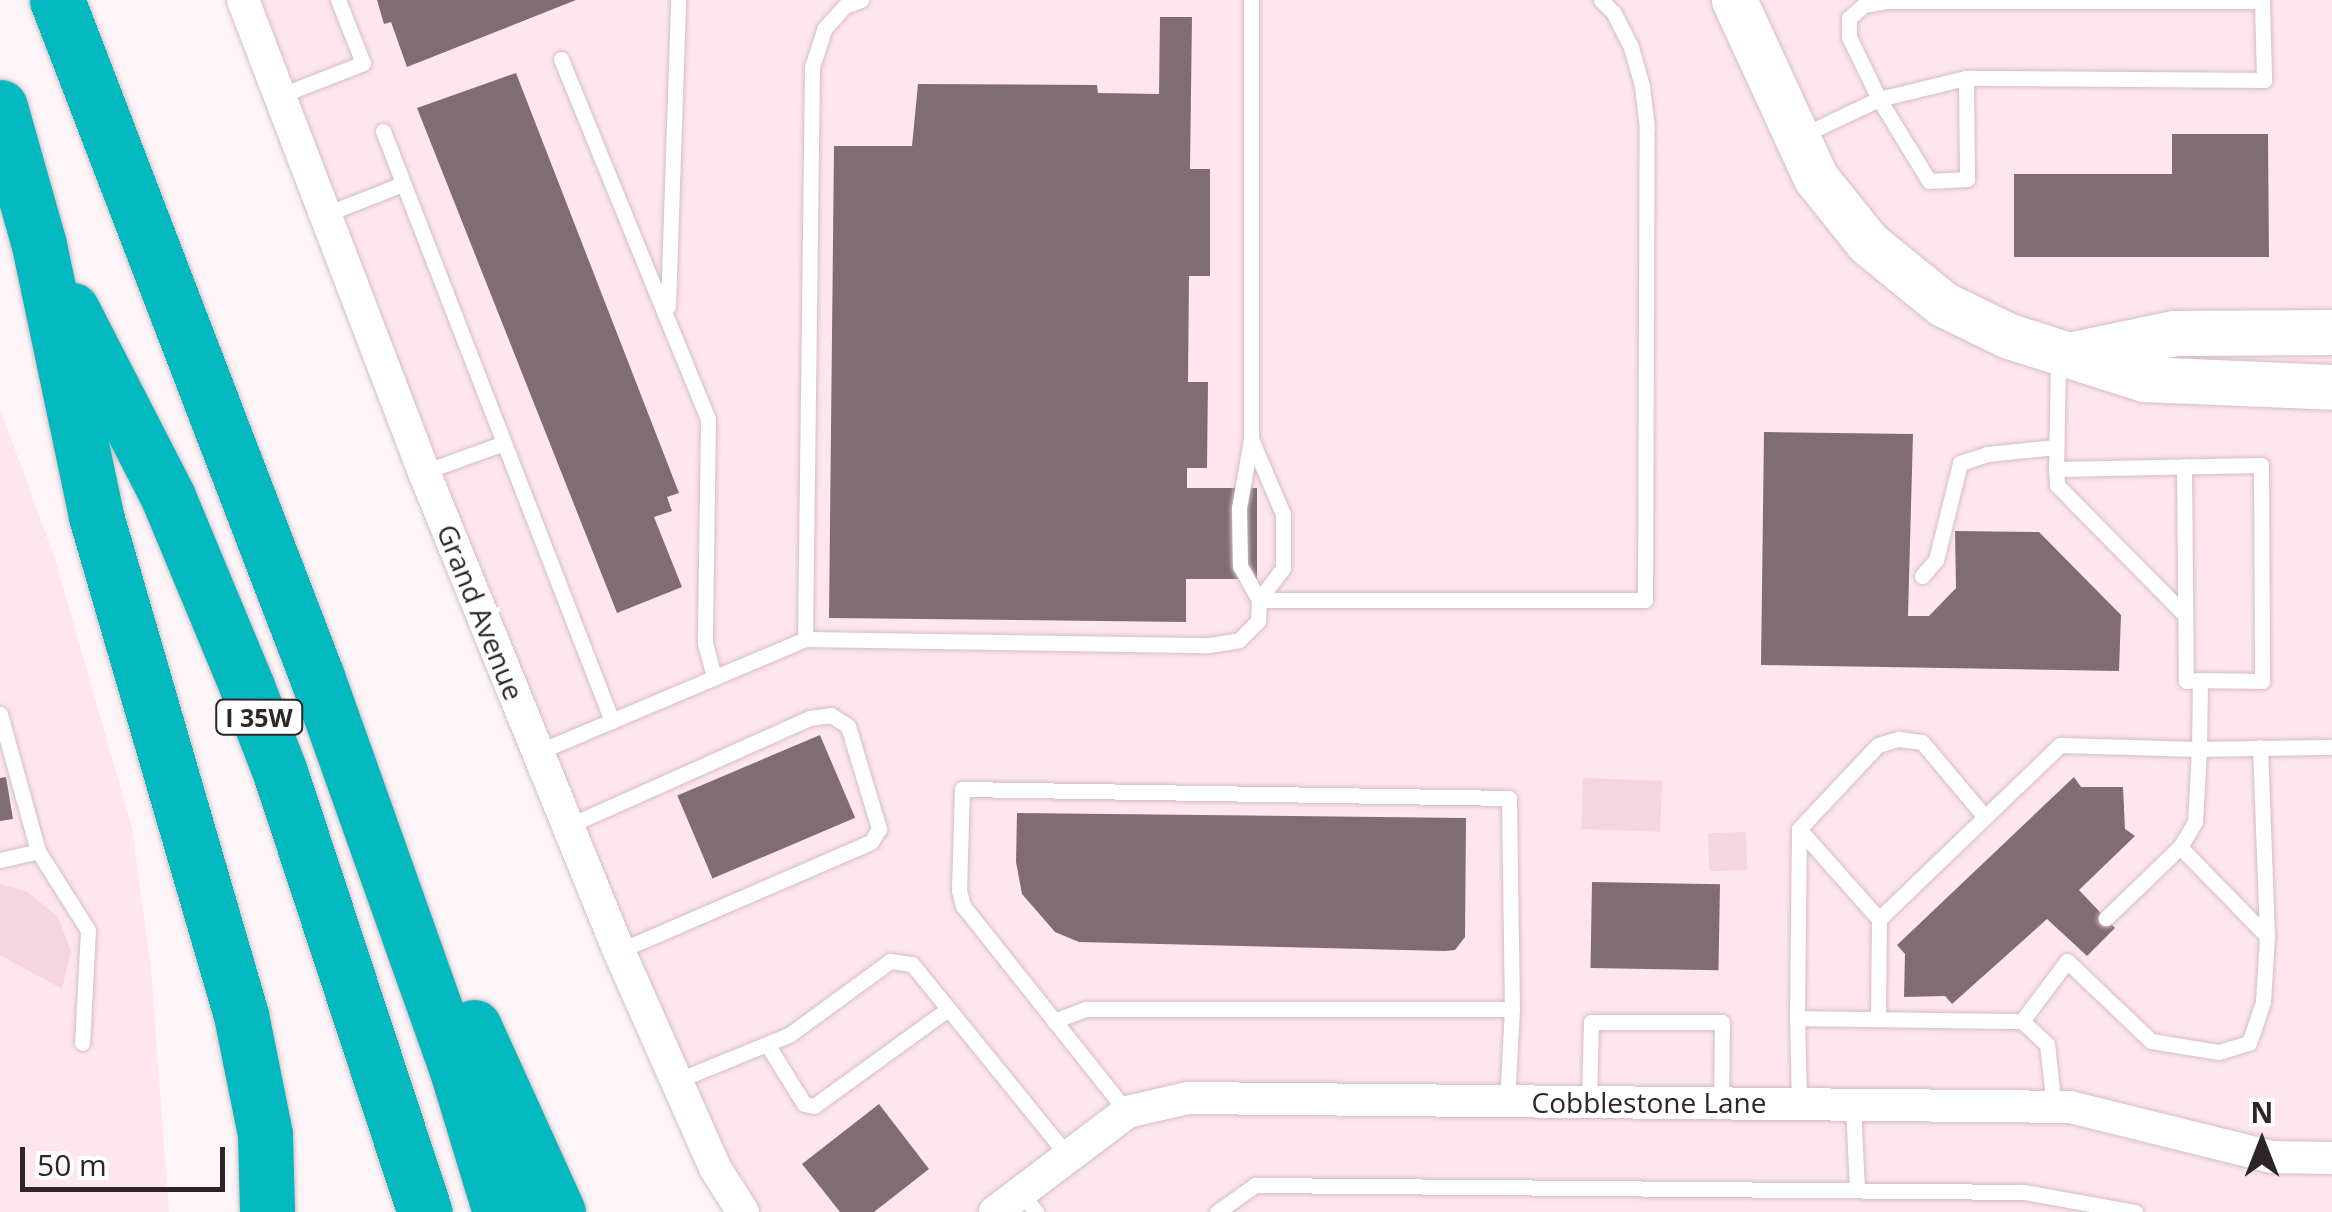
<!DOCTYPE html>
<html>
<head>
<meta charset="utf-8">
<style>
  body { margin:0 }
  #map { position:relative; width:2332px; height:1212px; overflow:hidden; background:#fef5f8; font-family:"Open Sans",sans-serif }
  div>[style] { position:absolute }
  .built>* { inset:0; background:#ffe6ee }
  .green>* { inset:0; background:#f5d5df; transform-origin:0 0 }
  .building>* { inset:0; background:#806d73; transform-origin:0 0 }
  .roads { filter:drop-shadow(0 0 2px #d3bec4) drop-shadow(0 0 2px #d3bec4) }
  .lane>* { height:15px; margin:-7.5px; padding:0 7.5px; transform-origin:7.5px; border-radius:7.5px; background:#fff }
  .street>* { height:32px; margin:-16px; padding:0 16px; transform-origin:16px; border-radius:16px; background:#fff }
  .secondary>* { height:45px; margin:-22.5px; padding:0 22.5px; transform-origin:22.5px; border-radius:22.5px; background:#fff }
  .highway>* { height:55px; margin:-27.5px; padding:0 27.5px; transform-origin:27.5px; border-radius:27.5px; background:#01b9bf }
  span { translate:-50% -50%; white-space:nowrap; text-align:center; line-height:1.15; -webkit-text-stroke:10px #fff; paint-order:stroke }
  .shield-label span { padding:2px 8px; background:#fff; border:2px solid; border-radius:8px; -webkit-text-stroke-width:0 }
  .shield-label { font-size:25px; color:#2d2528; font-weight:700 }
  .street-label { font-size:28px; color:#2d2528 }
  .north { position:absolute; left:2212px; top:1092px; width:100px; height:100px; -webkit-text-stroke:8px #fff; paint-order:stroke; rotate:0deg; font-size:28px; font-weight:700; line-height:40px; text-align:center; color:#2d2528 }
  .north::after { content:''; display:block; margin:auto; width:35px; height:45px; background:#2d2528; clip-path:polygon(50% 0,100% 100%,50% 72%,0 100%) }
  .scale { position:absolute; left:20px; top:1147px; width:205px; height:45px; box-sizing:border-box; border:5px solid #2d2528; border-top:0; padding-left:12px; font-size:30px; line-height:35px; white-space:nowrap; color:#2d2528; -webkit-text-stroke:8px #fff; paint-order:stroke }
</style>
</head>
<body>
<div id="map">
  <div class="built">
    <i style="clip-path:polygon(243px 0,2332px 0,2332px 1212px,743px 1212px)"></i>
    <i style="clip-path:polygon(0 408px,55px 559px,132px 828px,151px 969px,169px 1212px,0 1212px)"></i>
  </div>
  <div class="green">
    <i style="left:1583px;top:778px;width:79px;height:51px;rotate:2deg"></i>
    <i style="left:1746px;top:832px;width:38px;height:38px;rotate:88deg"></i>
    <i style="clip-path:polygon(0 884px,28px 892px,58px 917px,71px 951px,62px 989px,0 955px)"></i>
  </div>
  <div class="building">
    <i style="clip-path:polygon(377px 0,576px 0,407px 67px,391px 22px,384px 24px)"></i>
    <i style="clip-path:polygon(1160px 17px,1192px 17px,1190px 169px,1210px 169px,1210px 276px,1189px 276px,1188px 382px,1208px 382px,1207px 468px,1187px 468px,1187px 488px,1257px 488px,1257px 579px,1186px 579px,1186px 622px,829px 618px,834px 146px,912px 146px,918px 84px,1097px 85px,1098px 93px,1159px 94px)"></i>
    <i style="clip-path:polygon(516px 73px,679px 493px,667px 497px,672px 511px,654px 517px,682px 587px,617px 613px,417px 108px)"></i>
    <i style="clip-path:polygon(2172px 134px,2268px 134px,2269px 257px,2014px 257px,2014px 174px,2172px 174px)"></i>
    <i style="clip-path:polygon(1764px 432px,1913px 434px,1908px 616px,1929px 616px,1956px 588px,1955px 531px,2039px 532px,2121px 615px,2119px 671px,1761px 665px)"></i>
    <i style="left:820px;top:735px;width:90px;height:155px;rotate:67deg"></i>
    <i style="clip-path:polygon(6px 777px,13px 819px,0 821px,0 778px)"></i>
    <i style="clip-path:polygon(2074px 777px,2081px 787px,2123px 787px,2125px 829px,2135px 836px,2079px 890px,2115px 928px,2087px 956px,2047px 919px,1952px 1004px,1945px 996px,1904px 997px,1905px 954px,1897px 945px)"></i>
    <i style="clip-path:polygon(1017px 813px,1466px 818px,1465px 937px,1455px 950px,1445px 951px,1079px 942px,1055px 932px,1022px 894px,1016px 862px)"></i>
    <i style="left:1592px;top:882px;width:128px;height:86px;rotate:1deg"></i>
    <i style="clip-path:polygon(879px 1104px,929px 1169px,874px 1212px,840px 1212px,802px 1164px)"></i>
  </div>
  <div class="roads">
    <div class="lane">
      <i style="left:1251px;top:0;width:439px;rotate:90deg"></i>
      <i style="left:1251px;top:439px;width:82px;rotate:66.9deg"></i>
      <i style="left:1283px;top:514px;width:54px;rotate:90deg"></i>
      <i style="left:1283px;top:568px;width:40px;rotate:127deg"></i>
      <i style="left:1259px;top:600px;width:39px;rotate:-119deg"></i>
      <i style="left:1240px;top:566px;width:58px;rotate:-91deg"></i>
      <i style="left:1239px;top:508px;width:70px;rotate:-80.1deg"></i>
      <i style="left:1887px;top:1px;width:375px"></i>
      <i style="left:2262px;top:1px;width:79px;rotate:88.5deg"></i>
      <i style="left:2264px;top:80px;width:298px;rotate:-179.6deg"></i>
      <i style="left:1966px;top:78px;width:101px;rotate:89.4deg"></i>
      <i style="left:1967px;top:179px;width:38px;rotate:177deg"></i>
      <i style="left:1929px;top:181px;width:96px;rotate:-121.4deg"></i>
      <i style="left:1879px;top:99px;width:69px;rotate:-115.8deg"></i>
      <i style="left:1849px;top:37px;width:19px;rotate:-90deg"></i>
      <i style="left:1849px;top:18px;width:20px;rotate:-41deg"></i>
      <i style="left:1864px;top:5px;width:23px;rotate:-10deg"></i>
      <i style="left:561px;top:59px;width:389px;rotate:67.8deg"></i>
      <i style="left:708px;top:419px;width:224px;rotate:90.8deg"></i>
      <i style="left:705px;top:643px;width:35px;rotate:75deg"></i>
      <i style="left:279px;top:96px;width:90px;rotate:-21.4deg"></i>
      <i style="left:363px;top:63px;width:68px;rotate:-111.6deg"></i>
      <i style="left:383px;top:131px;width:633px;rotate:68.79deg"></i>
      <i style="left:1801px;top:136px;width:86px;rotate:-25.4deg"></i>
      <i style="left:1879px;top:99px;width:89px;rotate:-13.6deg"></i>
      <i style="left:326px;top:214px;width:83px;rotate:-21.3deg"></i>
      <i style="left:668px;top:306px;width:306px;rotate:-88.1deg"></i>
      <i style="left:2058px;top:359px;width:110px;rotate:91deg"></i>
      <i style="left:2056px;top:469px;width:205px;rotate:-1.1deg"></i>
      <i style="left:2261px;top:465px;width:216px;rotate:89.7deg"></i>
      <i style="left:2262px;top:681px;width:62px;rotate:-179.1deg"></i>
      <i style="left:2184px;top:466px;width:215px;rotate:89.5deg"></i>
      <i style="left:2186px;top:681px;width:14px;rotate:-4deg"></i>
      <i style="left:2200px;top:680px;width:69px;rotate:90.8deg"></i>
      <i style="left:2199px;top:749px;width:133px;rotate:-0.9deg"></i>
      <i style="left:2056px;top:469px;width:16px;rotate:86deg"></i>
      <i style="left:2057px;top:485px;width:182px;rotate:45.4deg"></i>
      <i style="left:424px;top:472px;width:85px;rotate:-19.9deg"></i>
      <i style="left:1922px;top:576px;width:21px;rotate:-49deg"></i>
      <i style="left:1936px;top:560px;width:100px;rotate:-76.1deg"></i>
      <i style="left:1960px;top:463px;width:28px;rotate:-18deg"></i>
      <i style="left:1987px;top:454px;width:69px;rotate:-5.8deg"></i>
      <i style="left:805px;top:639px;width:572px;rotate:-89.3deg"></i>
      <i style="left:812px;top:67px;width:40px;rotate:-72deg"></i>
      <i style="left:824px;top:29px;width:31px;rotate:-48deg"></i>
      <i style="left:845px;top:6px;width:17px;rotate:-21deg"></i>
      <i style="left:0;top:714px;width:142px;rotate:74.5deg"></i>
      <i style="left:38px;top:851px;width:93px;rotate:57.7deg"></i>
      <i style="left:88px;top:930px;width:113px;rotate:93deg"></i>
      <i style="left:538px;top:752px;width:290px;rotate:-22.9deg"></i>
      <i style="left:805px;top:639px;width:404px;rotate:0.9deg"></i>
      <i style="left:1209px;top:645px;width:30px;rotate:-9deg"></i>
      <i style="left:1239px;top:640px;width:27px;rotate:-45deg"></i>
      <i style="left:1258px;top:621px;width:21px;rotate:-87deg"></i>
      <i style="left:1259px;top:600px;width:386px"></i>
      <i style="left:1645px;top:600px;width:472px;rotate:-89.8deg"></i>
      <i style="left:1647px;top:128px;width:42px;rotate:-96.8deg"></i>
      <i style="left:1642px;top:86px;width:41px;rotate:-105.8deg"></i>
      <i style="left:1631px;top:47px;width:39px;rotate:-117deg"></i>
      <i style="left:1613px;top:12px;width:17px;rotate:-135deg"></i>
      <i style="left:568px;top:826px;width:265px;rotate:-24.1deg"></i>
      <i style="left:810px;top:718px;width:21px;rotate:-8deg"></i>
      <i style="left:831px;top:715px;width:20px;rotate:33deg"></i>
      <i style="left:848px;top:726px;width:108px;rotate:73.2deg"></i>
      <i style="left:879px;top:829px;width:15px;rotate:122deg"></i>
      <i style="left:871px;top:842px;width:275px;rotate:156.6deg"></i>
      <i style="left:1799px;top:829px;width:120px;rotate:48.4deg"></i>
      <i style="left:1879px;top:919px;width:100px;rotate:90.6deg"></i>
      <i style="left:2180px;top:847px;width:124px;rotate:45.7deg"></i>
      <i style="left:0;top:860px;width:39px;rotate:-13deg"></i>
      <i style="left:1879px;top:919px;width:147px;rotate:-43.9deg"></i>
      <i style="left:1797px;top:1018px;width:189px;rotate:-89.4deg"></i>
      <i style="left:1799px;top:829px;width:115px;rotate:-46.8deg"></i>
      <i style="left:1878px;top:745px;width:21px;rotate:-17deg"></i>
      <i style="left:1898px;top:739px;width:24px;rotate:7deg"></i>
      <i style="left:1922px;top:742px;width:98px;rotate:50deg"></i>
      <i style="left:1985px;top:817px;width:104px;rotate:-43.8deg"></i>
      <i style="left:2060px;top:745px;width:139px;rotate:1.6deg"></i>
      <i style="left:2199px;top:749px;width:73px;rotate:93.1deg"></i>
      <i style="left:2195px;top:822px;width:29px;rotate:121deg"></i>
      <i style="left:2180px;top:847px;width:103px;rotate:136.2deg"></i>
      <i style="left:1054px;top:1021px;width:33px;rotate:-21deg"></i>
      <i style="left:1085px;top:1009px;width:427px"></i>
      <i style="left:2022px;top:1021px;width:34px;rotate:43deg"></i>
      <i style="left:2047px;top:1044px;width:63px;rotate:83.7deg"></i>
      <i style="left:767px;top:1044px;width:70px;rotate:58.3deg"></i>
      <i style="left:804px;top:1104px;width:10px;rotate:11deg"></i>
      <i style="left:814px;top:1106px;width:165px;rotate:-35.9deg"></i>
      <i style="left:676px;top:1081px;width:122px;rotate:-22.2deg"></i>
      <i style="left:789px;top:1035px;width:125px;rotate:-36.2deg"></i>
      <i style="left:890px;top:961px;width:22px;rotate:8deg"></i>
      <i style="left:912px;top:964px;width:247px;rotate:50.9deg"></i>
      <i style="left:1589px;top:1102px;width:80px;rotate:-88.6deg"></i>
      <i style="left:1591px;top:1022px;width:131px"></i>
      <i style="left:1722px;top:1022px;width:79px;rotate:90.7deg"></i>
      <i style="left:1799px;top:1103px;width:85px;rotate:-91.3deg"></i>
      <i style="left:1797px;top:1018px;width:225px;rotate:0.8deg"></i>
      <i style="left:2022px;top:1021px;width:75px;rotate:-53.1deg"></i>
      <i style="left:2067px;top:961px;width:116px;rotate:43.6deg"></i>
      <i style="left:2151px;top:1041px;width:69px;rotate:9.2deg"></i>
      <i style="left:2219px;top:1052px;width:31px;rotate:-17deg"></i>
      <i style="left:2249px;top:1043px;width:43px;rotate:-71.1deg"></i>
      <i style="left:2263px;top:1002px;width:66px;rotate:-86.5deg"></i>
      <i style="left:2267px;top:936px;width:189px;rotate:-92.1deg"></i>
      <i style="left:1853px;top:1105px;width:84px;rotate:87.3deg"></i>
      <i style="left:1127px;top:1112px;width:263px;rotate:-128.5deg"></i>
      <i style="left:963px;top:906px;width:16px;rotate:-104deg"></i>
      <i style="left:959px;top:890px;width:101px;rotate:-88.3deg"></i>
      <i style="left:962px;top:789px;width:547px;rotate:0.94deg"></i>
      <i style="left:1509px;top:798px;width:211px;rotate:89.2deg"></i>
      <i style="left:1512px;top:1009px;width:92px;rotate:93.1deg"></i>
      <i style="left:1020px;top:1192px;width:26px;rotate:51deg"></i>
      <i style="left:1217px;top:1212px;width:47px;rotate:-35.4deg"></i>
      <i style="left:1255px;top:1185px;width:769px;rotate:0.52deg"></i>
      <i style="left:2024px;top:1192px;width:113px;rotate:10.2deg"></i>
    </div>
    <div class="street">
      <i style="left:243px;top:0;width:506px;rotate:69.02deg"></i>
      <i style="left:424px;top:472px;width:517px;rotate:67.85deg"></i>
      <i style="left:619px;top:951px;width:237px;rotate:66.1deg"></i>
      <i style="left:715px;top:1168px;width:52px;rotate:57.5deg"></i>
      <i style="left:995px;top:1212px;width:166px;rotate:-37.1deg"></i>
      <i style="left:1127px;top:1112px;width:63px;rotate:-12.9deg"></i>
      <i style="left:1188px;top:1098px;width:882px;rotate:0.58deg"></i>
      <i style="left:2070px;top:1107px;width:208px;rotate:13.9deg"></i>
      <i style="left:2272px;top:1157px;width:60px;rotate:1deg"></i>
    </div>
    <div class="secondary">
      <i style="left:1734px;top:0;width:196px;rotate:65.3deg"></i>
      <i style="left:1816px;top:178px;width:83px;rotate:51.3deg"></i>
      <i style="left:1868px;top:243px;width:97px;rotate:39.1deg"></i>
      <i style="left:1943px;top:304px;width:73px;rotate:25.9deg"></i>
      <i style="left:2009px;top:336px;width:142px;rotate:17.7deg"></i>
      <i style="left:2144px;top:379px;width:188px;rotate:2.4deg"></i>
      <i style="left:2073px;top:354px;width:103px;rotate:-11.7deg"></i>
      <i style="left:2174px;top:333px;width:158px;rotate:-0.4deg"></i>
    </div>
    <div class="highway">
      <i style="left:57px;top:0;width:725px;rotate:68.99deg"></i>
      <i style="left:317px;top:677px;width:414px;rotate:70.4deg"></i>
      <i style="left:456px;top:1067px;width:152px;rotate:73.1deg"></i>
      <i style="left:0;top:107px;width:143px;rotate:74.2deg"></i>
      <i style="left:39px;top:245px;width:277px;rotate:78.1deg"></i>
      <i style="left:96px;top:516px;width:520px;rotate:73.8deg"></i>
      <i style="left:241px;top:1015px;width:121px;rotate:78.6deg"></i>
      <i style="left:265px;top:1134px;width:78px;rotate:88.5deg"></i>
      <i style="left:72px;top:310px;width:210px;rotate:62.8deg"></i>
      <i style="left:168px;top:497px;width:206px;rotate:67.4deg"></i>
      <i style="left:247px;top:687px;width:91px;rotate:68.8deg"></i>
      <i style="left:280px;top:772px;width:463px;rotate:71.8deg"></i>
      <i style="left:474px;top:1027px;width:203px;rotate:65.6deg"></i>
    </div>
  </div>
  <div class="shield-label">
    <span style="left:259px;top:717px">I 35W</span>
  </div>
  <div class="street-label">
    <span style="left:481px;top:612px;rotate:68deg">Grand Avenue</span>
    <span style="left:1649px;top:1102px">Cobblestone Lane</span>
  </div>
  <div class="north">N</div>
  <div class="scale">50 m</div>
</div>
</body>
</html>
